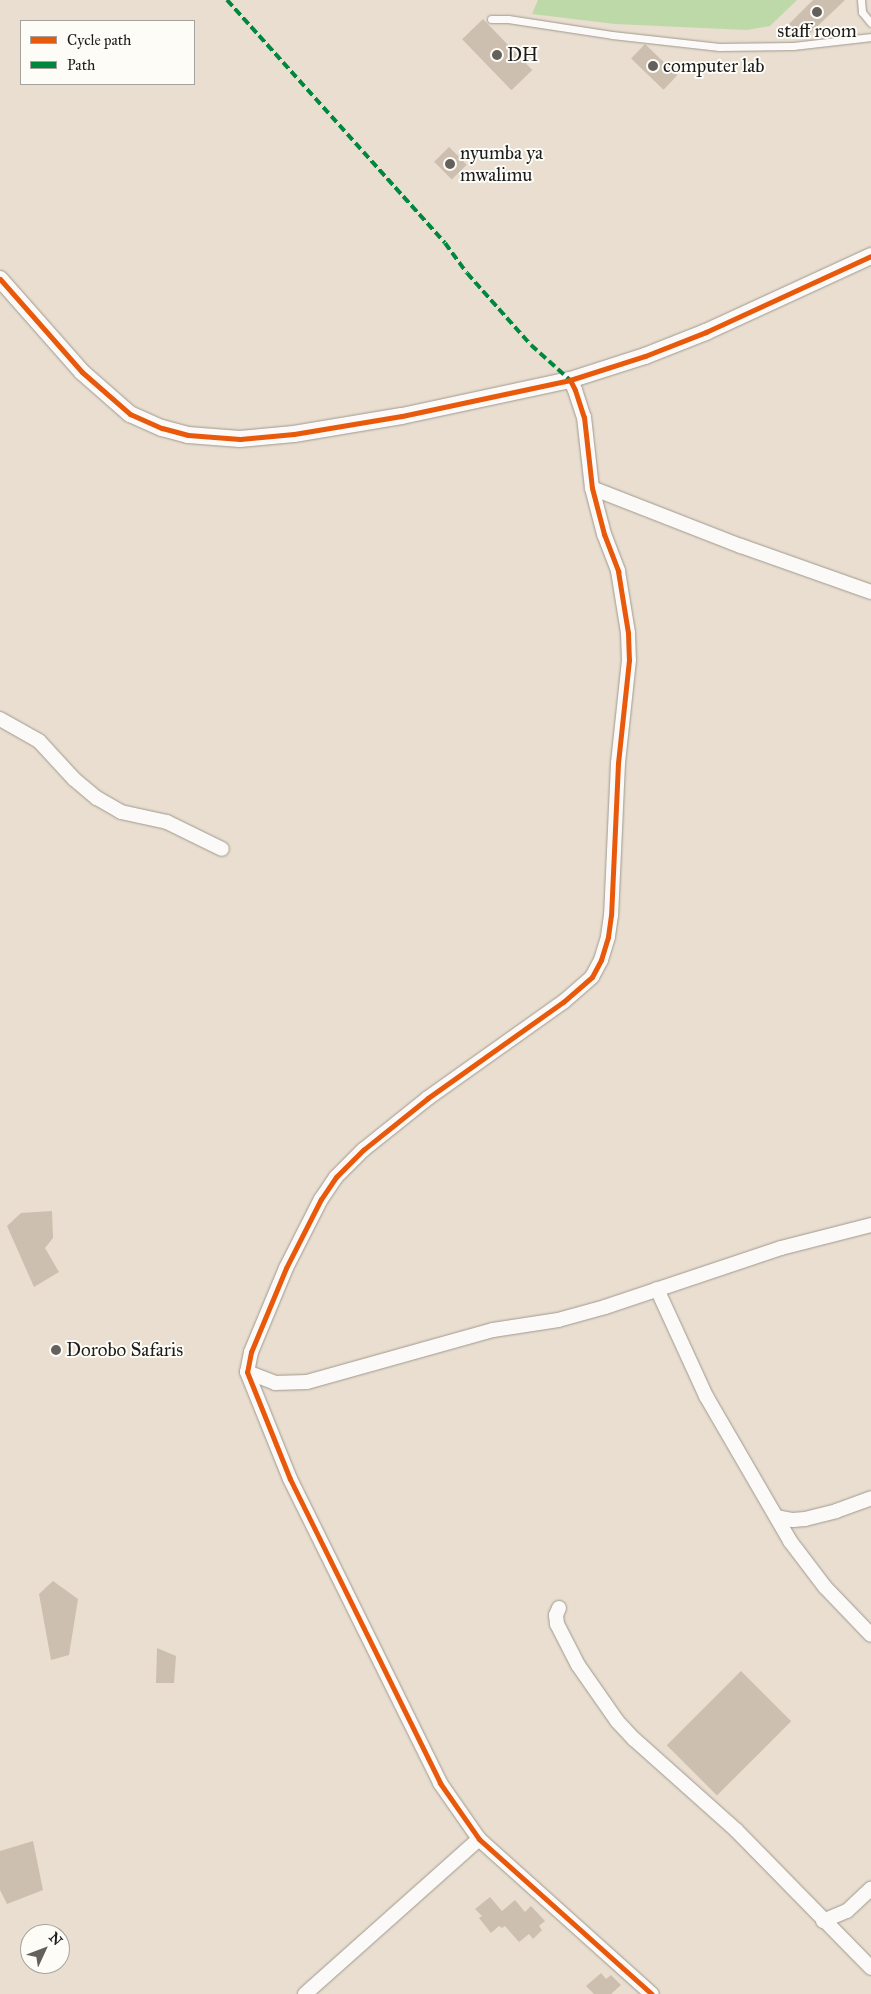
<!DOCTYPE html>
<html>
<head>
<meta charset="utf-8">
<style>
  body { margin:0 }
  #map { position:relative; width:871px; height:1994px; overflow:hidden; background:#e9decf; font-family:"IM FELL Great Primer",serif }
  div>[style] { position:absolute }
  .green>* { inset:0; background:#bed9a8 }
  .building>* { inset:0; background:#ccbfb0; transform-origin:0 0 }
  .roads { filter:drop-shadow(0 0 1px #9f9990) drop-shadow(0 0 1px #9f9990) }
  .service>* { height:7px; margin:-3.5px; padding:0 3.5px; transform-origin:3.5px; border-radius:3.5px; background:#fcfaf8 }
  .minor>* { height:14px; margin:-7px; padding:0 7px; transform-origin:7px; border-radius:7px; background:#fcfaf8 }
  .tertiary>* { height:16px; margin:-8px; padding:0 8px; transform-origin:8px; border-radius:8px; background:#fcfaf8 }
  .quiet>* { height:4px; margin-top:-2px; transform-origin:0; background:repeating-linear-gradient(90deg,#00873e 0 8px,transparent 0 12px) }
  .cycleway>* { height:5px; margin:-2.5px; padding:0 2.5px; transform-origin:2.5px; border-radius:2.5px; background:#e8590c }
  .dots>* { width:14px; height:14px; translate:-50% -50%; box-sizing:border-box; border:2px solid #fdfcf7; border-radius:50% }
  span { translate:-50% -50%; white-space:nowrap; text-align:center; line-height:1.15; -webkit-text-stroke:4px #fdfcf7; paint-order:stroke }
  .poi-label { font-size:19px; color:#1c1c1c }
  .left { translate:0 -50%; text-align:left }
  .legend { position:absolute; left:20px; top:20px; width:175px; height:65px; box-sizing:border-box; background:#fdfcf7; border:1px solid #a3a29f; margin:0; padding:6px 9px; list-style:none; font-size:15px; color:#1c1c1c }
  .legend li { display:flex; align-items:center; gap:10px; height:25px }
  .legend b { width:25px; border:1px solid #a3a29f }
  .north { position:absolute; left:20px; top:1924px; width:50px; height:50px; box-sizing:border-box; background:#fdfcf7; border:1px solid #a3a29f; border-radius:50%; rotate:47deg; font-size:14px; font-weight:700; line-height:20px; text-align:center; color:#1c1c1c }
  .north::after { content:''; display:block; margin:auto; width:18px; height:22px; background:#64605b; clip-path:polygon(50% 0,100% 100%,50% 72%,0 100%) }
</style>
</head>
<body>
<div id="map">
  <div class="green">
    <i style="clip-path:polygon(538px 0,797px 0,770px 26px,747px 30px,615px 24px,532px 14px)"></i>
  </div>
  <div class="building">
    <i style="clip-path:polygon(813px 0,845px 0,804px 39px,789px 24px)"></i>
    <i style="left:483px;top:19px;width:71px;height:29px;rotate:46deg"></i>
    <i style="left:645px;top:44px;width:45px;height:20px;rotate:44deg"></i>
    <i style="left:449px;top:147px;width:25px;height:21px;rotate:45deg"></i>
    <i style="clip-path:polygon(52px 1211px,53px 1238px,45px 1248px,59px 1272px,34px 1287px,7px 1226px,21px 1213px)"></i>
    <i style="clip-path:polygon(53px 1581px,78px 1599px,69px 1655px,51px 1660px,39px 1594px)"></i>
    <i style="clip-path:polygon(157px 1648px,176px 1656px,174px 1683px,156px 1683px)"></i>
    <i style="left:741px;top:1671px;width:71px;height:105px;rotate:45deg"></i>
    <i style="clip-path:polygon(33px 1841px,43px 1890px,7px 1904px,0 1890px,0 1851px)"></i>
    <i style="clip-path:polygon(490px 1897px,502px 1911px,515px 1900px,525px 1912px,531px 1906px,545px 1921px,539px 1926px,542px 1930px,533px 1939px,529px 1934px,519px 1942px,505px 1926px,502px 1928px,499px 1926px,491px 1933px,479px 1918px,482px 1916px,475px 1909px)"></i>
    <i style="clip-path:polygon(601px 1973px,606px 1979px,611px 1975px,621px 1985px,611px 1994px,594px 1994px,586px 1986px)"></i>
  </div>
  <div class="roads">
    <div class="service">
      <i style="left:861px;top:0;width:12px;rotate:85deg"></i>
      <i style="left:862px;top:12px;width:14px;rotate:51deg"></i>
      <i style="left:491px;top:19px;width:17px"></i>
      <i style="left:508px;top:19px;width:105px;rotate:8.7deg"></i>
      <i style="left:612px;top:35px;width:108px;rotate:6.4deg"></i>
      <i style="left:719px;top:47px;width:74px;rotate:-0.8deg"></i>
      <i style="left:793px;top:46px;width:79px;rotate:-6.6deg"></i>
    </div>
    <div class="minor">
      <i style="left:570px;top:380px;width:11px;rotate:63deg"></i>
      <i style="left:575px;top:390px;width:28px;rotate:72deg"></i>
      <i style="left:584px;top:417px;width:71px;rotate:83.6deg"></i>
      <i style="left:592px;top:488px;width:48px;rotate:75.4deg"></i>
      <i style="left:604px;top:534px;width:40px;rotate:69deg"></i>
      <i style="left:618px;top:571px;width:63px;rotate:80.8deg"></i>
      <i style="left:628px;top:633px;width:27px;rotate:88deg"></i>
      <i style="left:629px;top:660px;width:104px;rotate:96.1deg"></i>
      <i style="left:618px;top:763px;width:152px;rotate:92.6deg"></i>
      <i style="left:611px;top:915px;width:22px;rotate:98deg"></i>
      <i style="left:608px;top:937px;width:24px;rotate:107deg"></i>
      <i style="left:601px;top:960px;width:19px;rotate:118deg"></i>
      <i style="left:592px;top:977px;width:38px;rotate:139deg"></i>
      <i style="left:563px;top:1002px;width:166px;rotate:144.6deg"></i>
      <i style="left:428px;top:1098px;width:83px;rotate:141.3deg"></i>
      <i style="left:363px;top:1150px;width:38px;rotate:135deg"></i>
      <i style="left:336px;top:1177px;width:27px;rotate:124deg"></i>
      <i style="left:321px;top:1199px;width:77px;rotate:116.9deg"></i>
      <i style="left:286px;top:1268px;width:91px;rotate:112.6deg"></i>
      <i style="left:251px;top:1352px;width:20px;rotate:101deg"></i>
      <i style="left:247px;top:1372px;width:115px;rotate:68.1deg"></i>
      <i style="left:290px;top:1479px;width:339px;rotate:63.7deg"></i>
      <i style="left:440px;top:1783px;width:68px;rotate:55.1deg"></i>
      <i style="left:479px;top:1839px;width:232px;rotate:41.9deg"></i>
      <i style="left:592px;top:488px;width:160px;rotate:21.3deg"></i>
      <i style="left:741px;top:546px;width:138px;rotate:19.5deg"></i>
      <i style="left:0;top:719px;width:45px;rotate:29.4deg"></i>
      <i style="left:39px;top:741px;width:52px;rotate:47.4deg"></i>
      <i style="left:74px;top:779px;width:30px;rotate:40deg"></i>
      <i style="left:97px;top:798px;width:28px;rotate:30deg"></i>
      <i style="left:121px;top:812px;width:47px;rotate:12.3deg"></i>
      <i style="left:167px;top:822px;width:61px;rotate:26.1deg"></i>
      <i style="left:657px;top:1289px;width:118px;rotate:65.4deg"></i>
      <i style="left:706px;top:1396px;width:168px;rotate:59.9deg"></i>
      <i style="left:790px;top:1541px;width:58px;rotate:52.7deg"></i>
      <i style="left:825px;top:1587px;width:66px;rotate:46.2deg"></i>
      <i style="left:247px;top:1372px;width:30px;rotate:21deg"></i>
      <i style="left:275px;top:1383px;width:32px;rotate:-2deg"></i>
      <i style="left:307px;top:1382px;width:193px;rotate:-15.6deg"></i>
      <i style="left:493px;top:1330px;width:66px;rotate:-8.7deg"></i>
      <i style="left:558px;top:1320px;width:49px;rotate:-15.5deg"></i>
      <i style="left:605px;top:1307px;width:186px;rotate:-18.5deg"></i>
      <i style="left:781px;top:1248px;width:93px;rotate:-14.3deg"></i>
      <i style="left:777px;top:1517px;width:16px;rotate:11deg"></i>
      <i style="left:793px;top:1520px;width:12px;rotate:-5deg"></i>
      <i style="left:805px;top:1519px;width:32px;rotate:-14deg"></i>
      <i style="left:836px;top:1511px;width:37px;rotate:-20deg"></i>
      <i style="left:559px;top:1608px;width:8px;rotate:113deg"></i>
      <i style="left:556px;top:1615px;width:9px;rotate:84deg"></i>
      <i style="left:557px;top:1624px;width:46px;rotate:62.9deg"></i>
      <i style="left:578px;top:1665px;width:68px;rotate:55.1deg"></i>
      <i style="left:617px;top:1721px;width:26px;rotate:47deg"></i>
      <i style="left:635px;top:1740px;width:135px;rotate:41.7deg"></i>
      <i style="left:736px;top:1830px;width:193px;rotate:45.6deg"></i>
      <i style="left:823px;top:1921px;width:26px;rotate:-23deg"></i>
      <i style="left:847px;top:1911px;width:33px;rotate:-43deg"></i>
      <i style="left:305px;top:1994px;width:233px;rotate:-41.7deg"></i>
    </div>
    <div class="tertiary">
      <i style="left:0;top:279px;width:124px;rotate:48.6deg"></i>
      <i style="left:82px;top:372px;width:64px;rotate:41.2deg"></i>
      <i style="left:130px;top:414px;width:35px;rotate:24deg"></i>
      <i style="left:162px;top:428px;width:27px;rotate:15deg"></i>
      <i style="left:188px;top:435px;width:52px;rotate:4.4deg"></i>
      <i style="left:240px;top:439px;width:54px;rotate:-5.3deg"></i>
      <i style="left:294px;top:434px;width:109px;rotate:-9.5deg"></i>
      <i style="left:402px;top:416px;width:172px;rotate:-12.1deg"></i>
      <i style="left:570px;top:380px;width:79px;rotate:-17.7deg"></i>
      <i style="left:645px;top:356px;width:66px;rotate:-21.5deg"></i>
      <i style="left:706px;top:332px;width:182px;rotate:-24.7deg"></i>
    </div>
  </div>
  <div class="quiet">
    <i style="left:227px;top:0;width:326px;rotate:48.1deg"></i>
    <i style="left:445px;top:243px;width:37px;rotate:54deg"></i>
    <i style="left:467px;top:273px;width:96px;rotate:48.4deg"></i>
    <i style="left:531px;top:345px;width:52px;rotate:41.9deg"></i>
  </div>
  <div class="cycleway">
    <i style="left:0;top:279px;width:124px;rotate:48.6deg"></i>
    <i style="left:82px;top:372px;width:64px;rotate:41.2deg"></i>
    <i style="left:130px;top:414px;width:35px;rotate:24deg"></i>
    <i style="left:162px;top:428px;width:27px;rotate:15deg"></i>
    <i style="left:188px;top:435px;width:52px;rotate:4.4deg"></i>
    <i style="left:240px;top:439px;width:54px;rotate:-5.3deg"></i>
    <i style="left:294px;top:434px;width:109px;rotate:-9.5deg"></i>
    <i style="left:402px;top:416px;width:172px;rotate:-12.1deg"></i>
    <i style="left:570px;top:380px;width:79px;rotate:-17.7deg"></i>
    <i style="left:645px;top:356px;width:66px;rotate:-21.5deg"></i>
    <i style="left:706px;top:332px;width:182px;rotate:-24.7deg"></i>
    <i style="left:570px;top:380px;width:11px;rotate:63deg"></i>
    <i style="left:575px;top:390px;width:28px;rotate:72deg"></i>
    <i style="left:584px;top:417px;width:71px;rotate:83.6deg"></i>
    <i style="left:592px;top:488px;width:48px;rotate:75.4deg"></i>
    <i style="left:604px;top:534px;width:40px;rotate:69deg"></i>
    <i style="left:618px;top:571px;width:63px;rotate:80.8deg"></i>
    <i style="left:628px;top:633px;width:27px;rotate:88deg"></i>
    <i style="left:629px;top:660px;width:104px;rotate:96.1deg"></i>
    <i style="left:618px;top:763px;width:152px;rotate:92.6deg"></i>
    <i style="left:611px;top:915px;width:22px;rotate:98deg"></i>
    <i style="left:608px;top:937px;width:24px;rotate:107deg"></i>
    <i style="left:601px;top:960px;width:19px;rotate:118deg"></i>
    <i style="left:592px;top:977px;width:38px;rotate:139deg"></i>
    <i style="left:563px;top:1002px;width:166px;rotate:144.6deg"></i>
    <i style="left:428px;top:1098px;width:83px;rotate:141.3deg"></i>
    <i style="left:363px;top:1150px;width:38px;rotate:135deg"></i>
    <i style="left:336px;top:1177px;width:27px;rotate:124deg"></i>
    <i style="left:321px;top:1199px;width:77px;rotate:116.9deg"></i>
    <i style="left:286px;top:1268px;width:91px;rotate:112.6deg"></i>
    <i style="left:251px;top:1352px;width:20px;rotate:101deg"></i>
    <i style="left:247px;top:1372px;width:115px;rotate:68.1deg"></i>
    <i style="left:290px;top:1479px;width:339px;rotate:63.7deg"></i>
    <i style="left:440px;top:1783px;width:68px;rotate:55.1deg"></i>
    <i style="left:479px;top:1839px;width:232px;rotate:41.9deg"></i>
  </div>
  <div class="dots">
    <i style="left:817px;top:12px;background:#64605b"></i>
    <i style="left:497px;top:55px;background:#64605b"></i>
    <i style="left:653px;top:66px;background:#64605b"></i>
    <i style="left:450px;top:164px;background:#64605b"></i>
    <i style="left:56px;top:1350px;background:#64605b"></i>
  </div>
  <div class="poi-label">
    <span style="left:817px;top:31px">staff room</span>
    <span class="left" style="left:507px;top:55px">DH</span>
    <span class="left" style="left:663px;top:66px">computer lab</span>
    <span class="left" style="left:460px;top:164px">nyumba ya<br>mwalimu</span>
    <span class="left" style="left:66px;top:1350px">Dorobo Safaris</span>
  </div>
  <ul class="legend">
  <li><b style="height:6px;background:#e8590c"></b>Cycle path</li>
  <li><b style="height:6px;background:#00873e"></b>Path</li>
  </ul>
  <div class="north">N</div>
</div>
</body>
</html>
